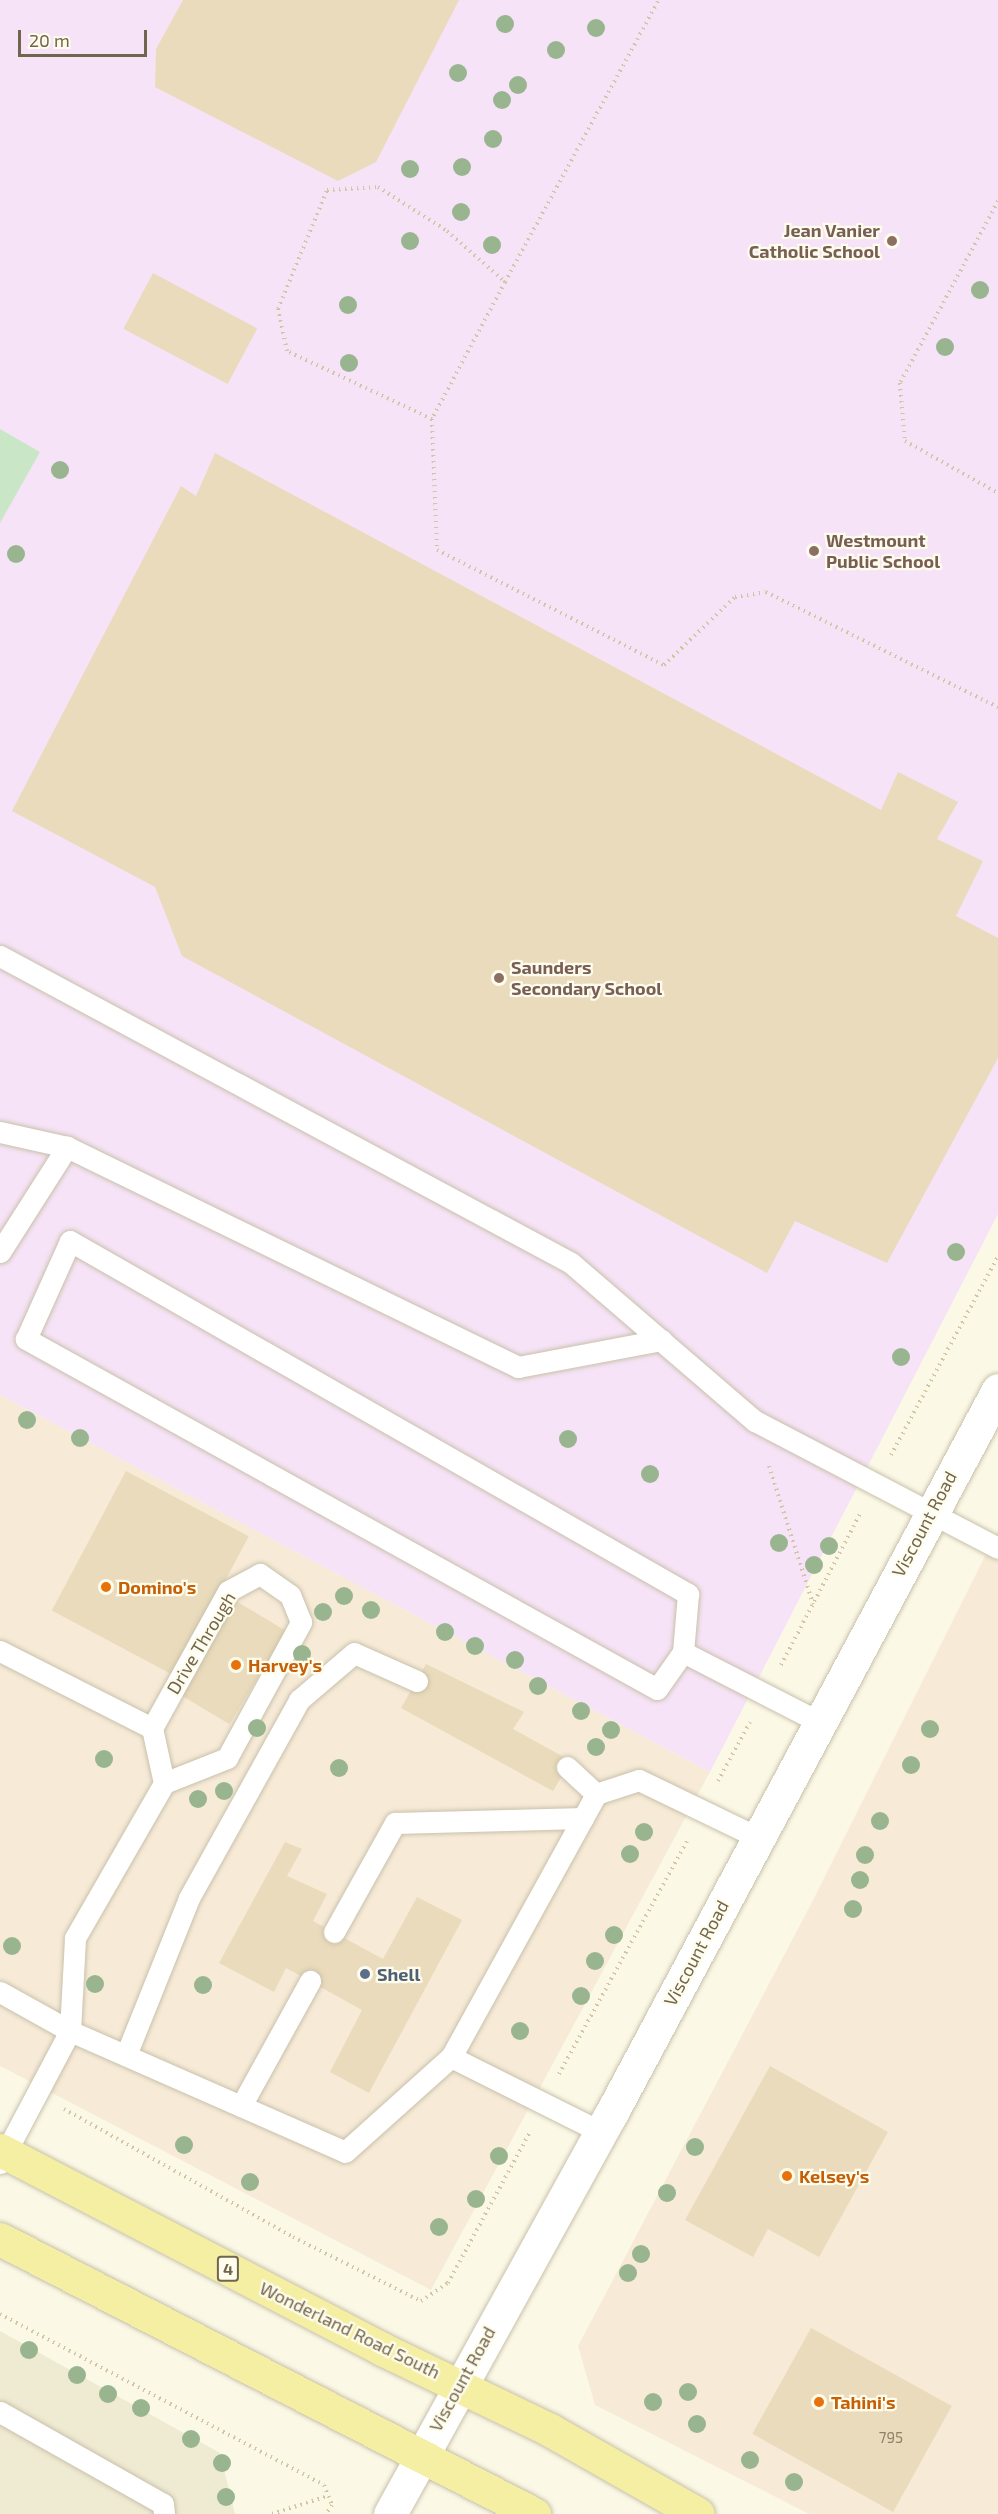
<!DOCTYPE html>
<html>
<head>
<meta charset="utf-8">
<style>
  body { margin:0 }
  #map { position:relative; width:998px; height:2514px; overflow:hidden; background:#fbf9e6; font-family:"Exo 2",sans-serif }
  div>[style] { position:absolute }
  .residential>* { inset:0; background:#efead2 }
  .commercial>* { inset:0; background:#f7ebd8 }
  .education>* { inset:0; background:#f6e3f7 }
  .green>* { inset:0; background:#c9e7c6 }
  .building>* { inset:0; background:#e9dbbb; transform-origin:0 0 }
  .path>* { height:4px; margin-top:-2px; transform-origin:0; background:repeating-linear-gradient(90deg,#d3c4a3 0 1.5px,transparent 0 6px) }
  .roads { filter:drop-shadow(0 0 2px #c9c1ab) drop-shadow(0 0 2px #c9c1ab) }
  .lane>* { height:21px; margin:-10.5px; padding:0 10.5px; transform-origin:10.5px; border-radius:10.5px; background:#fff }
  .secondary>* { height:33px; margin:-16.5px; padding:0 16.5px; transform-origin:16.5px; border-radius:16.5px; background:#fff }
  .primary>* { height:33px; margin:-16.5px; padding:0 16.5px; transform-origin:16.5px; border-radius:16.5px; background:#f5efa3 }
  .trees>* { width:18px; height:18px; margin:-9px; border-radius:50%; background:#99b590 }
  .dots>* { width:16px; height:16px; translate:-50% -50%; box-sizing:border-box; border:3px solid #fefcec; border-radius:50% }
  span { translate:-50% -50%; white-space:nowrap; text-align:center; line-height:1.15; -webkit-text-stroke:4.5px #fefcec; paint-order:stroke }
  .number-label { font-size:15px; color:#908268 }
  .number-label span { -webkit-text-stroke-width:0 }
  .shield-label span { padding:2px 4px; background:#fefcec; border:2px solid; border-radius:4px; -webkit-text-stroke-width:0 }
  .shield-label { font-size:16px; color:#72654d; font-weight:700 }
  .education-label { font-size:18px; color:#785e54; font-weight:700 }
  .right { translate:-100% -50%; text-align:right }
  .left { translate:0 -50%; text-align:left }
  .street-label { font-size:18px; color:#72654d }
  .food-label { font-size:18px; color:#c56008; font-weight:700 }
  .service-label { font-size:18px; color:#4e5e75; font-weight:700 }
  .scale { position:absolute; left:18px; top:30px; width:129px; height:27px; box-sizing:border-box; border:3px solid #72654d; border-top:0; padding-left:8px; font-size:18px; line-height:21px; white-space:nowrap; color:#72654d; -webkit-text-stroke:4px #fefcec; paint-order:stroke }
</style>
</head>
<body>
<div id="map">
  <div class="residential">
    <i style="clip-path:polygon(0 2331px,220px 2453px,235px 2514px,0 2514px)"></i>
  </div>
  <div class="commercial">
    <i style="clip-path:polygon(0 1395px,710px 1772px,431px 2290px,0 2066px)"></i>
    <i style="clip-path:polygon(998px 1530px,998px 2514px,809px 2514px,595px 2405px,578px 2346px,811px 1904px)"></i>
  </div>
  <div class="education">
    <i style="clip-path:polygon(0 0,998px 0,998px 1214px,710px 1772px,0 1395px)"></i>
  </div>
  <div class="green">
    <i style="clip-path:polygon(0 429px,40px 452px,0 523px)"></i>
  </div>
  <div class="building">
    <i style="clip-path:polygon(183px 0,459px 0,376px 162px,338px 181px,155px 87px,156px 49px)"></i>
    <i style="left:153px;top:273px;width:118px;height:63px;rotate:28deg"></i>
    <i style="clip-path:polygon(215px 453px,881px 810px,898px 772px,958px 802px,937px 839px,983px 861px,956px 916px,998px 938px,998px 1058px,887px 1263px,795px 1221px,767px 1273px,182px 956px,155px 887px,12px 811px,181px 486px,196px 496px)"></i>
    <i style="left:126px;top:1471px;width:139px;height:158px;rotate:28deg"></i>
    <i style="left:236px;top:1601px;width:58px;height:109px;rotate:31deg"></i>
    <i style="clip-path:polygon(426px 1664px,524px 1712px,513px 1729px,571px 1761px,553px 1791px,401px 1708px)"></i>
    <i style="clip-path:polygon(285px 1842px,302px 1849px,287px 1876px,327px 1894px,313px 1921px,383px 1959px,417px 1897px,462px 1920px,369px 2093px,330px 2072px,362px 2010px,286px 1968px,274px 1992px,219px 1963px)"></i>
    <i style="clip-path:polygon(770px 2066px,888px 2132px,819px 2257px,768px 2229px,753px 2257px,685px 2220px)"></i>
    <i style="left:811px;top:2328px;width:161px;height:121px;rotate:29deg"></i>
  </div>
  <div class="path">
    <i style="left:998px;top:201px;width:207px;rotate:118.3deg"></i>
    <i style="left:900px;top:383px;width:58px;rotate:85.1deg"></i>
    <i style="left:905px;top:441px;width:107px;rotate:29.2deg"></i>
    <i style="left:505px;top:282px;width:321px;rotate:-61.4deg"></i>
    <i style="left:432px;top:419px;width:160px;rotate:-154.9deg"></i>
    <i style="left:287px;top:351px;width:43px;rotate:-102.1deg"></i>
    <i style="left:278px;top:309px;width:129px;rotate:-67.6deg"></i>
    <i style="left:327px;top:190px;width:51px;rotate:-3.4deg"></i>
    <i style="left:378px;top:187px;width:82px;rotate:32.5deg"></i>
    <i style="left:447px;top:231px;width:77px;rotate:41.3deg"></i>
    <i style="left:505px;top:282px;width:155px;rotate:118.1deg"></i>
    <i style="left:432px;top:419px;width:131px;rotate:87.8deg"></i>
    <i style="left:437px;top:550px;width:254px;rotate:26.9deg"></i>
    <i style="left:664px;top:665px;width:98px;rotate:-43.8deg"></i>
    <i style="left:735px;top:597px;width:31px;rotate:-9deg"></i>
    <i style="left:766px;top:592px;width:259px;rotate:26.4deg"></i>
    <i style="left:891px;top:1455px;width:226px;rotate:-61.7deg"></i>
    <i style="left:769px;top:1466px;width:145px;rotate:72.3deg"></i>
    <i style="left:781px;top:1665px;width:173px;rotate:-62.4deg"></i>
    <i style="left:718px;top:1781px;width:67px;rotate:-61.5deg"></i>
    <i style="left:559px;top:2074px;width:266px;rotate:-61.2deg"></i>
    <i style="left:64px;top:2109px;width:262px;rotate:29.2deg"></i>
    <i style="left:293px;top:2237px;width:143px;rotate:26.6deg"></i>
    <i style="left:421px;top:2301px;width:32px;rotate:-34deg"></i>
    <i style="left:448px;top:2283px;width:170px;rotate:-61.5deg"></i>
    <i style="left:0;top:2314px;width:366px;rotate:27.8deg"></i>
    <i style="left:324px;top:2485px;width:22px;rotate:68deg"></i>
    <i style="left:332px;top:2505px;width:11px;rotate:124deg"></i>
    <i style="left:272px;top:2514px;width:59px;rotate:-17.8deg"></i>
  </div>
  <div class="roads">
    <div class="lane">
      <i style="left:0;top:956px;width:648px;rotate:28.26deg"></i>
      <i style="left:571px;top:1263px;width:243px;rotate:40.7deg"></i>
      <i style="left:755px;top:1421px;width:274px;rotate:27.6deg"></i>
      <i style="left:0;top:1132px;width:69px;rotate:12.6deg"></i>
      <i style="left:67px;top:1147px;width:502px;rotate:26deg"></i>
      <i style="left:518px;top:1367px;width:146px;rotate:-10.7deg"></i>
      <i style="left:0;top:1252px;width:125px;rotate:-57.5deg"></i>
      <i style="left:0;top:1651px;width:170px;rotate:26.9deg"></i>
      <i style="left:683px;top:1652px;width:45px;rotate:125.1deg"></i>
      <i style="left:657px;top:1689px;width:722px;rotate:-150.98deg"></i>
      <i style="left:26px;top:1339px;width:107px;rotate:-65.8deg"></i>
      <i style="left:70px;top:1241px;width:712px;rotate:29.73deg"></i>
      <i style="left:688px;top:1594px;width:58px;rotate:94.9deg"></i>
      <i style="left:683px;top:1652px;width:153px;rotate:27.2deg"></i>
      <i style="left:152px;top:1728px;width:56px;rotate:77.7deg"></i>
      <i style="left:567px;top:1767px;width:40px;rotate:43deg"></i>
      <i style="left:334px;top:1932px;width:125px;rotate:-60.8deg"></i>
      <i style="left:395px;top:1823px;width:188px;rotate:-1.5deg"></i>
      <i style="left:0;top:1992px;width:80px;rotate:29.1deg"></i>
      <i style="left:70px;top:2031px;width:300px;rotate:23.7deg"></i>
      <i style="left:345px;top:2152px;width:142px;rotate:-41.9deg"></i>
      <i style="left:126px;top:2055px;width:169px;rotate:-68.1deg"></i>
      <i style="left:189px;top:1898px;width:227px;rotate:-60.9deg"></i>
      <i style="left:299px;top:1700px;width:72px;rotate:-40.5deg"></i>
      <i style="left:354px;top:1653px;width:69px;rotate:24deg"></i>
      <i style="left:241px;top:2106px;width:143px;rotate:-61.1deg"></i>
      <i style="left:601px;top:2132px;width:168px;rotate:-153.4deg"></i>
      <i style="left:451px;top:2057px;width:300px;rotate:-61.1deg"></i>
      <i style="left:596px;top:1794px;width:45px;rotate:-18deg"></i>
      <i style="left:639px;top:1780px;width:131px;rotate:25.8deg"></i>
      <i style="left:0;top:2163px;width:149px;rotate:-62.1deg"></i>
      <i style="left:70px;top:2031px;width:93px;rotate:-86.9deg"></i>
      <i style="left:75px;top:1938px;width:179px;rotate:-60.1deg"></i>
      <i style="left:164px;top:1783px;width:68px;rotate:-21.6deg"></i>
      <i style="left:227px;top:1758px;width:155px;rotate:-61.4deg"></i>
      <i style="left:301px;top:1622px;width:29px;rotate:-112deg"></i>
      <i style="left:290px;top:1595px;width:37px;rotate:-145deg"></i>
      <i style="left:260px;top:1574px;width:36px;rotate:152deg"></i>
      <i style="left:228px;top:1591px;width:157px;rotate:119deg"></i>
      <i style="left:0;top:2412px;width:187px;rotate:29.4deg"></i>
      <i style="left:163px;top:2504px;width:10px;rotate:84deg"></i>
    </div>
    <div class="secondary">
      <i style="left:390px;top:2514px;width:455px;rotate:-61.1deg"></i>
      <i style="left:610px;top:2116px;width:823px;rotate:-61.88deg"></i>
    </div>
    <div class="primary">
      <i style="left:0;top:2150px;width:431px;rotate:27.5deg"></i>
      <i style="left:382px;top:2349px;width:187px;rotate:25.7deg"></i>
      <i style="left:550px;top:2430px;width:170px;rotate:29.6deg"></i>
      <i style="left:0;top:2239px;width:601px;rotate:27.25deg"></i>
    </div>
  </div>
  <div class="trees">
    <i style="left:505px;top:24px"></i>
    <i style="left:596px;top:28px"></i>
    <i style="left:556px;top:50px"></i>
    <i style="left:458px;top:73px"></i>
    <i style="left:518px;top:85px"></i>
    <i style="left:502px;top:100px"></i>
    <i style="left:493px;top:139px"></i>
    <i style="left:462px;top:167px"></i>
    <i style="left:410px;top:169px"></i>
    <i style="left:461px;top:212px"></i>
    <i style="left:410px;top:241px"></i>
    <i style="left:492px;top:245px"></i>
    <i style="left:980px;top:290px"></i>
    <i style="left:348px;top:305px"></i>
    <i style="left:945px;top:347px"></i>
    <i style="left:349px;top:363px"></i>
    <i style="left:60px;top:470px"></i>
    <i style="left:16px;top:554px"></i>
    <i style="left:956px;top:1252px"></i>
    <i style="left:901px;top:1357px"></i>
    <i style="left:27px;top:1420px"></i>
    <i style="left:80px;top:1438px"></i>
    <i style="left:568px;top:1439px"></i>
    <i style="left:650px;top:1474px"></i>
    <i style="left:779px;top:1543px"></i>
    <i style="left:829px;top:1546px"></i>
    <i style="left:814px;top:1565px"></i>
    <i style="left:344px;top:1596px"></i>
    <i style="left:371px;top:1610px"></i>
    <i style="left:323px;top:1612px"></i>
    <i style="left:445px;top:1632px"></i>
    <i style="left:475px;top:1646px"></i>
    <i style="left:302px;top:1654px"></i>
    <i style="left:515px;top:1660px"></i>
    <i style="left:538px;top:1686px"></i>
    <i style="left:581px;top:1711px"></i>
    <i style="left:257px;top:1728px"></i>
    <i style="left:930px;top:1729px"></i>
    <i style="left:611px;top:1730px"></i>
    <i style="left:596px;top:1747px"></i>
    <i style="left:104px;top:1759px"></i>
    <i style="left:911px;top:1765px"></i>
    <i style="left:339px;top:1768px"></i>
    <i style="left:224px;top:1791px"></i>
    <i style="left:198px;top:1799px"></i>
    <i style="left:880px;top:1821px"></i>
    <i style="left:644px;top:1832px"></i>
    <i style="left:630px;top:1854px"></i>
    <i style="left:865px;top:1855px"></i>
    <i style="left:860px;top:1880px"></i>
    <i style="left:853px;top:1909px"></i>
    <i style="left:614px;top:1935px"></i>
    <i style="left:12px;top:1946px"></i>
    <i style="left:595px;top:1961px"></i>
    <i style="left:95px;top:1984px"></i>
    <i style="left:203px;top:1985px"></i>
    <i style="left:581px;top:1996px"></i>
    <i style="left:520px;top:2031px"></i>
    <i style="left:184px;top:2145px"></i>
    <i style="left:695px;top:2147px"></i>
    <i style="left:499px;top:2156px"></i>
    <i style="left:250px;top:2182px"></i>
    <i style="left:667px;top:2193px"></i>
    <i style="left:476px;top:2199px"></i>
    <i style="left:439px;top:2227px"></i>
    <i style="left:641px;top:2254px"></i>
    <i style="left:628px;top:2273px"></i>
    <i style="left:29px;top:2350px"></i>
    <i style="left:77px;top:2375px"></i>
    <i style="left:688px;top:2392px"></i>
    <i style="left:108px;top:2394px"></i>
    <i style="left:653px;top:2402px"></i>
    <i style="left:141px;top:2408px"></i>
    <i style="left:697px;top:2424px"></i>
    <i style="left:191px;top:2439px"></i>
    <i style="left:750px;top:2460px"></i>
    <i style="left:222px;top:2463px"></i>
    <i style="left:794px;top:2482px"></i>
    <i style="left:226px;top:2497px"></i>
  </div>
  <div class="dots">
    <i style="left:892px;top:241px;background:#8d6e63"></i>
    <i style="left:814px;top:551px;background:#8d6e63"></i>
    <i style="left:499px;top:978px;background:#8d6e63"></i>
    <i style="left:106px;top:1587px;background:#e8710a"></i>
    <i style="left:236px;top:1665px;background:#e8710a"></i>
    <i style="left:365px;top:1974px;background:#5c6f8a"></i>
    <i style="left:787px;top:2176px;background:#e8710a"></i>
    <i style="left:819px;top:2402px;background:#e8710a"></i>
  </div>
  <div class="number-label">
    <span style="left:891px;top:2438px">795</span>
  </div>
  <div class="shield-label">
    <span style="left:228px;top:2269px">4</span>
  </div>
  <div class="education-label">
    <span class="right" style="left:880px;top:241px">Jean Vanier<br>Catholic School</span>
    <span class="left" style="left:826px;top:551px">Westmount<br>Public School</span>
    <span class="left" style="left:511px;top:978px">Saunders<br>Secondary School</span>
  </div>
  <div class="street-label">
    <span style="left:924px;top:1524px;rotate:-62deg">Viscount Road</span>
    <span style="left:201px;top:1643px;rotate:-59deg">Drive Through</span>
    <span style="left:696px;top:1953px;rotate:-62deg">Viscount Road</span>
    <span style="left:350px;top:2330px;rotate:26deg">Wonderland Road South</span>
    <span style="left:462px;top:2379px;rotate:-61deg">Viscount Road</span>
  </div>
  <div class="food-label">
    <span class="left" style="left:118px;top:1587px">Domino's</span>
    <span class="left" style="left:248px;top:1665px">Harvey's</span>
    <span class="left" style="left:799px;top:2176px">Kelsey's</span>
    <span class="left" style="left:831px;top:2402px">Tahini's</span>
  </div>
  <div class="service-label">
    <span class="left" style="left:377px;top:1974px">Shell</span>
  </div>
  <div class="scale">20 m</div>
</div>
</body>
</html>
